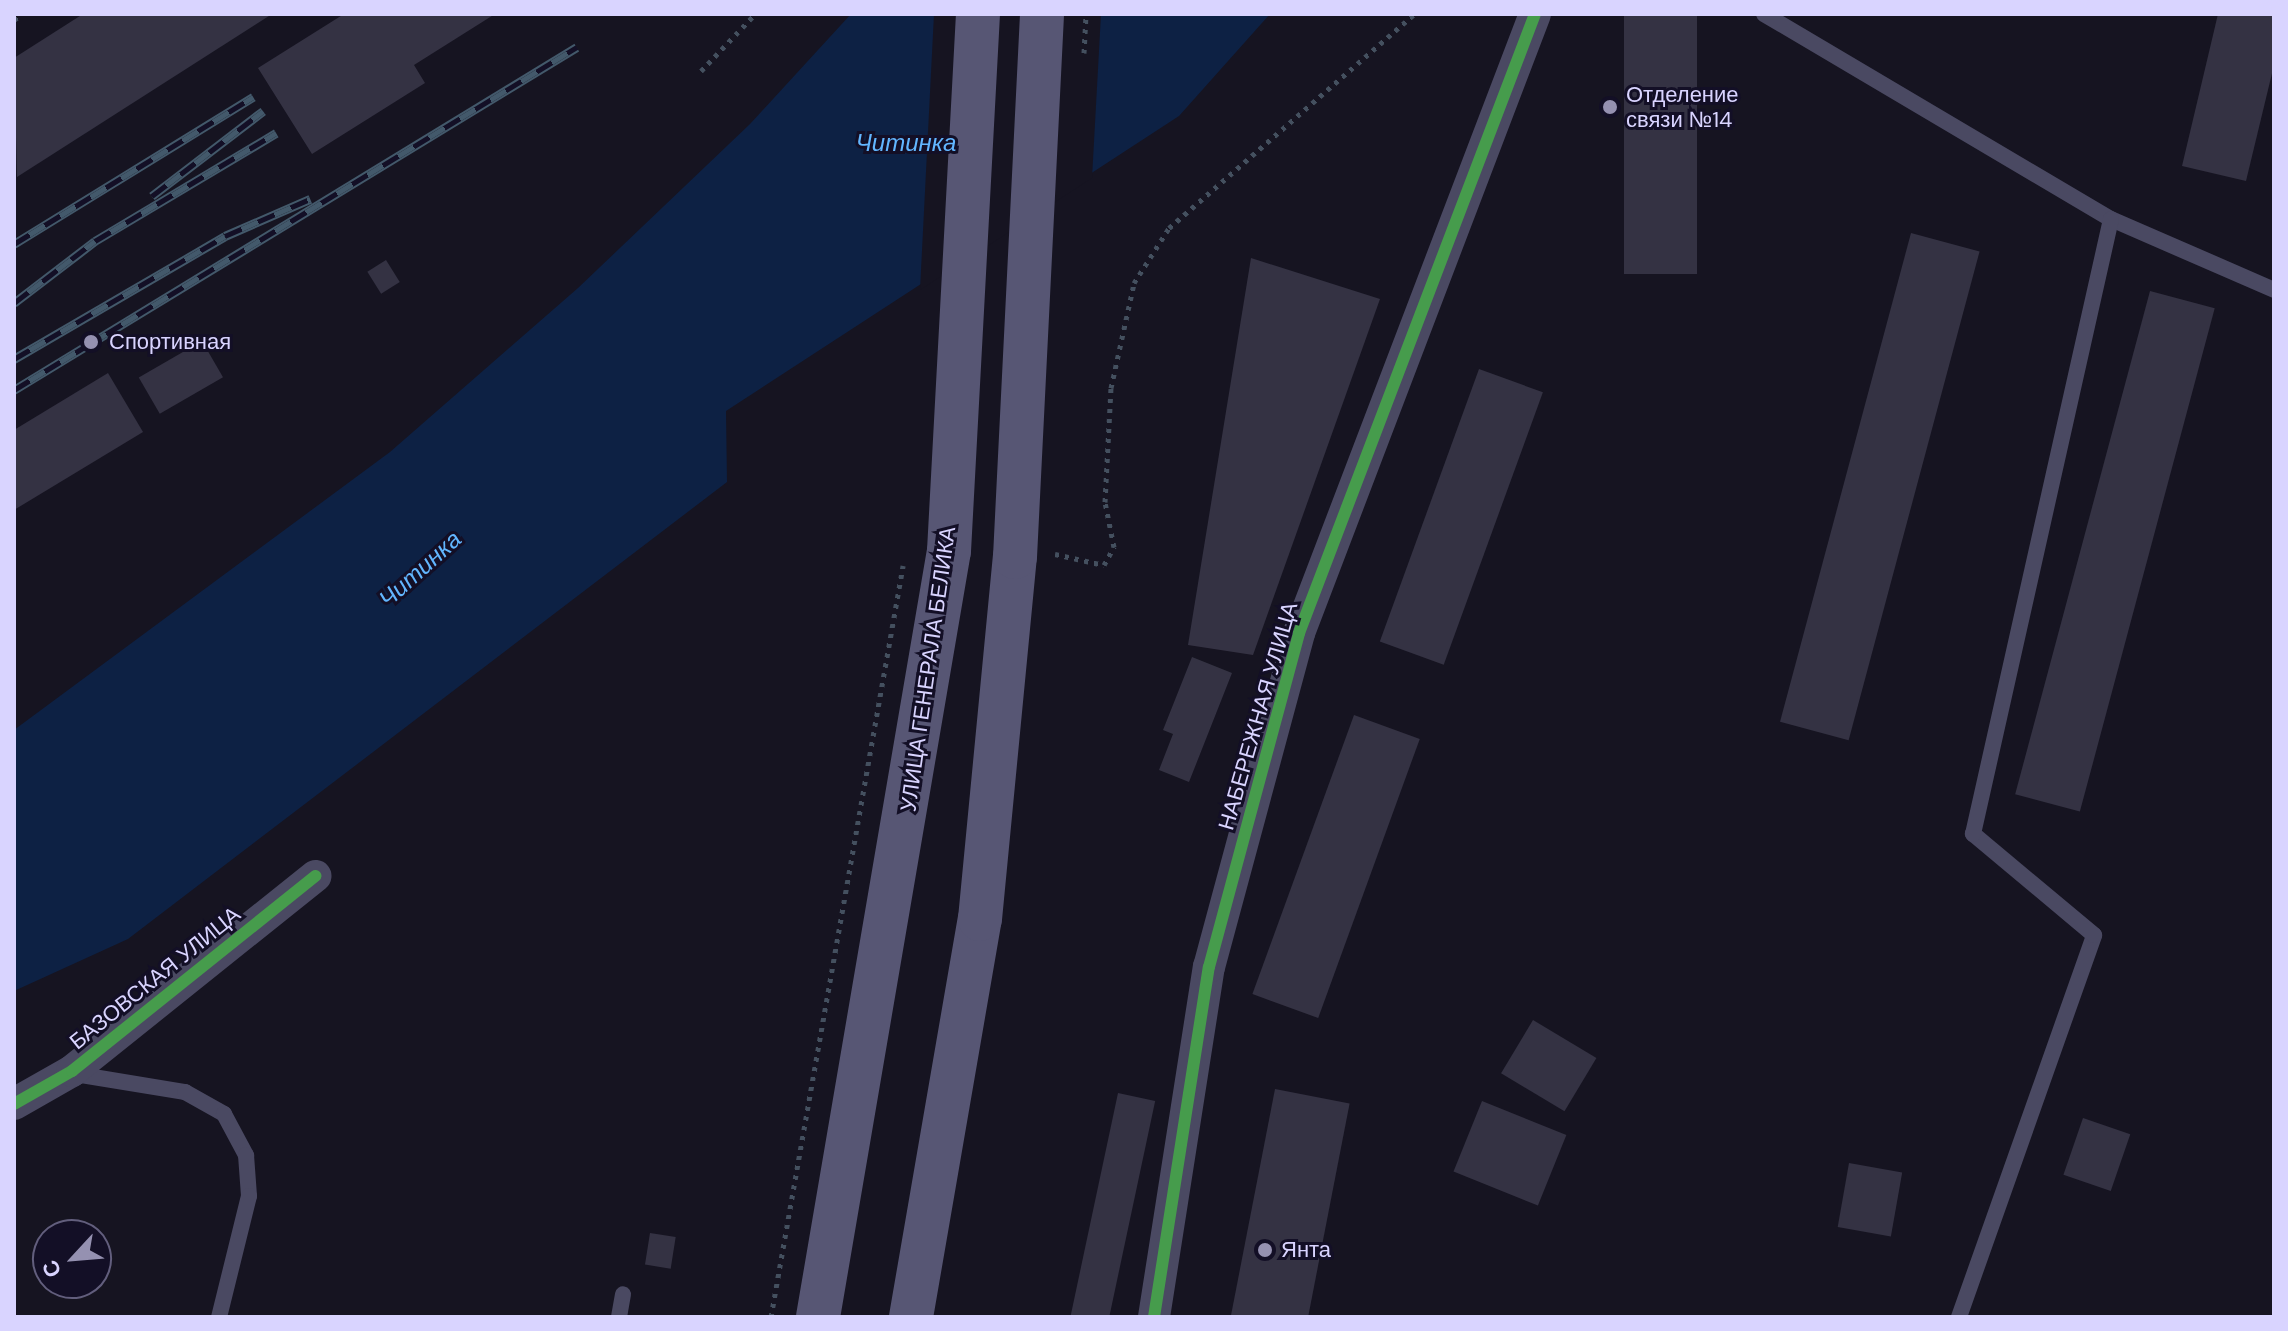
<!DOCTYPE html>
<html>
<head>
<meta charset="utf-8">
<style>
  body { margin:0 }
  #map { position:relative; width:2288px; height:1331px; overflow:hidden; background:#161421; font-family:"DM Sans",sans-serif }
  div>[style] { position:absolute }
  .water>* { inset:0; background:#0d2144 }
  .pier>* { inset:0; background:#161421 }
  .building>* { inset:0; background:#343243; transform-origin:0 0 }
  .path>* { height:5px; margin-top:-2.5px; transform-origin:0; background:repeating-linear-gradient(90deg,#44505f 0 4px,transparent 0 10px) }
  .service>* { height:16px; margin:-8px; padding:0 8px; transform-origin:8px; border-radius:8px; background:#4a4962 }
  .minor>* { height:32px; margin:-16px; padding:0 16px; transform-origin:16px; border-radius:16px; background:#4a4962 }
  .secondary>* { height:44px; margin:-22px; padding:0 22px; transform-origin:22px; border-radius:22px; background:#575674 }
  .rail>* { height:9px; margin-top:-4.5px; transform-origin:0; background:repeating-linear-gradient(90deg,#130f26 0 18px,#43596b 0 36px); box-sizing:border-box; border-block:2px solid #43596b }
  .cycleway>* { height:12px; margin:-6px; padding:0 6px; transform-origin:6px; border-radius:6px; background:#469c4c }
  .dots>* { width:22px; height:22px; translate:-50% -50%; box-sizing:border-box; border:4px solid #130f26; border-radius:50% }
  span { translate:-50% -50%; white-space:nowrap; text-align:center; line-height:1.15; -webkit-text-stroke:6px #130f26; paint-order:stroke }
  .poi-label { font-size:22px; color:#d9d4ff }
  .left { translate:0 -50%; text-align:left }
  .street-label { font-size:22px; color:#d9d4ff }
  .water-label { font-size:24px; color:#62b6ff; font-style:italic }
  .frame { position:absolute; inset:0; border:16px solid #d9d4ff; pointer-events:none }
  .north { position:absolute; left:32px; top:1219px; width:80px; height:80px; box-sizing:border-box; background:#130f26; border:2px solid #625e7d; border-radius:50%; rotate:244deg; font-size:22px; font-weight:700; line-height:32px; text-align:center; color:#d9d4ff }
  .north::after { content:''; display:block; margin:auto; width:28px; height:36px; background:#9591b1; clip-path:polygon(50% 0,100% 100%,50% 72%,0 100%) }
</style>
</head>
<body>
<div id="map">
  <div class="water">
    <i style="clip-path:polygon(851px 14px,1270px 14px,1179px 116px,726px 411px,727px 482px,128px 939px,14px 991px,14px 730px,390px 452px,578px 288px,750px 124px)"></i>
  </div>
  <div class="pier">
    <i style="clip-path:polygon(934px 14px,1101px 14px,1092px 178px,920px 290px)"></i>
  </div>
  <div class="building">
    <i style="clip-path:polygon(83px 14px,272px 14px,17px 177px,14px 58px)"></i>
    <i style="clip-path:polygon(344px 14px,495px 14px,414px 65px,425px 83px,312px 154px,258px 68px)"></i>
    <i style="left:1624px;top:14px;width:73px;height:260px"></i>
    <i style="clip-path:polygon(2218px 14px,2274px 14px,2274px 65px,2246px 181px,2182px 166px)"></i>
    <i style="left:1911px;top:233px;width:71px;height:506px;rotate:15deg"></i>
    <i style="clip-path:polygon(1251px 258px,1380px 299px,1253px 655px,1188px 645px)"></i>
    <i style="left:386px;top:260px;width:26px;height:22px;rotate:58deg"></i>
    <i style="left:2150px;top:291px;width:67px;height:521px;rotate:15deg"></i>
    <i style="left:202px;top:341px;width:42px;height:73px;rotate:60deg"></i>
    <i style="left:1479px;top:369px;width:68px;height:290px;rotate:20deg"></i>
    <i style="clip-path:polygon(108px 373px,143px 432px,14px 510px,14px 430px)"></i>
    <i style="clip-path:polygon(1192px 657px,1232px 673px,1189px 782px,1159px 770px,1173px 734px,1163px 730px)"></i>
    <i style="left:1354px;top:715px;width:70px;height:297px;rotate:20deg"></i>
    <i style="left:1533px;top:1020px;width:74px;height:62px;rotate:31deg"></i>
    <i style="left:1275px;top:1089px;width:76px;height:233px;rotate:11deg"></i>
    <i style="left:1118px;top:1093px;width:38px;height:228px;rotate:12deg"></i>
    <i style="left:1482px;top:1101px;width:91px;height:76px;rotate:22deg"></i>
    <i style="left:2083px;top:1118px;width:50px;height:60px;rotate:19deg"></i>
    <i style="left:1849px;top:1163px;width:54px;height:65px;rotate:10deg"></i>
    <i style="left:650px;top:1233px;width:26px;height:32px;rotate:9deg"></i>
  </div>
  <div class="path">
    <i style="left:14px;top:20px;width:10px;rotate:-37deg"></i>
    <i style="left:1084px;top:53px;width:39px;rotate:-87deg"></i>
    <i style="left:701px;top:71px;width:79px;rotate:-46.5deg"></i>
    <i style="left:1055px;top:554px;width:50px;rotate:12.7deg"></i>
    <i style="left:1104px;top:565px;width:21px;rotate:-61deg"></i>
    <i style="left:1114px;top:547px;width:46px;rotate:-101.3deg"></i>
    <i style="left:1105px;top:502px;width:114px;rotate:-87deg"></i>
    <i style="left:1111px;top:388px;width:107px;rotate:-77.6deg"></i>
    <i style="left:1134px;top:283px;width:65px;rotate:-57.5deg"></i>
    <i style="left:1169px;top:228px;width:325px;rotate:-41.1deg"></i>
    <i style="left:771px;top:1317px;width:763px;rotate:-80.03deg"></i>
  </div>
  <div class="service">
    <i style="left:1764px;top:14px;width:403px;rotate:30.6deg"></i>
    <i style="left:2111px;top:219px;width:178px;rotate:23.5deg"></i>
    <i style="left:69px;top:1073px;width:118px;rotate:9.3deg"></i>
    <i style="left:185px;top:1092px;width:45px;rotate:29.4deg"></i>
    <i style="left:224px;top:1114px;width:47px;rotate:61.8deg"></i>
    <i style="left:246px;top:1155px;width:41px;rotate:85.8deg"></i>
    <i style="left:249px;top:1196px;width:125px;rotate:103.9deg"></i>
    <i style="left:619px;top:1317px;width:23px;rotate:-80deg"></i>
    <i style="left:1959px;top:1317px;width:405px;rotate:-70.5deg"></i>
    <i style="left:2094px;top:935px;width:158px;rotate:-140.1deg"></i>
    <i style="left:1973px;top:834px;width:630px;rotate:-77.35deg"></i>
  </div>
  <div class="minor">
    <i style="left:14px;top:1104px;width:67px;rotate:-29.6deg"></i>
    <i style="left:72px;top:1071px;width:312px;rotate:-38.7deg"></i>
    <i style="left:1154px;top:1317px;width:354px;rotate:-81.1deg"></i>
    <i style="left:1209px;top:967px;width:346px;rotate:-74.9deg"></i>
    <i style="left:1299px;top:633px;width:662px;rotate:-69.13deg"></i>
  </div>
  <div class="secondary">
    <i style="left:818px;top:1317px;width:777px;rotate:-80.3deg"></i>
    <i style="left:949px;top:551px;width:538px;rotate:-86.91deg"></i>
    <i style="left:911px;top:1317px;width:404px;rotate:-80.2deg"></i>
    <i style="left:980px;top:919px;width:364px;rotate:-84.5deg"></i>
    <i style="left:1015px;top:557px;width:544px;rotate:-87.15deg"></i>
  </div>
  <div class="rail">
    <i style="left:152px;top:196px;width:140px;rotate:-37.4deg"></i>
    <i style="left:14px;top:244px;width:281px;rotate:-31.6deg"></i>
    <i style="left:14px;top:303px;width:102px;rotate:-37.4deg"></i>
    <i style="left:95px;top:241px;width:211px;rotate:-30.8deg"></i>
    <i style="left:14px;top:359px;width:244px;rotate:-30.2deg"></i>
    <i style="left:225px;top:236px;width:93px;rotate:-23.5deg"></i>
    <i style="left:14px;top:390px;width:659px;rotate:-31.35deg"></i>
  </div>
  <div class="cycleway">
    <i style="left:14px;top:1104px;width:67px;rotate:-29.6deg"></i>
    <i style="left:72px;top:1071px;width:312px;rotate:-38.7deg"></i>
    <i style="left:1154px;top:1317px;width:354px;rotate:-81.1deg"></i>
    <i style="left:1209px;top:967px;width:346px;rotate:-74.9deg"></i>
    <i style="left:1299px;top:633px;width:662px;rotate:-69.13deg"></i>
  </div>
  <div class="dots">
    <i style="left:1610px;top:107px;background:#9591b1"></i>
    <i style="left:91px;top:342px;background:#9591b1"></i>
    <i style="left:1265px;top:1250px;background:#9591b1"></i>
  </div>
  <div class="poi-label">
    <span class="left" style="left:1626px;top:107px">Отделение<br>связи №14</span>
    <span class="left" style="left:109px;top:342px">Спортивная</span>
    <span class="left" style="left:1281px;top:1250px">Янта</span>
  </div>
  <div class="street-label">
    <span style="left:928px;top:669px;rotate:-82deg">УЛИЦА ГЕНЕРАЛА БЕЛИКА</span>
    <span style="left:1258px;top:716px;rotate:-74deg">НАБЕРЕЖНАЯ УЛИЦА</span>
    <span style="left:155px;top:978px;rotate:-39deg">БАЗОВСКАЯ УЛИЦА</span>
  </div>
  <div class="water-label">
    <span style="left:906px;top:143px">Читинка</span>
    <span style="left:420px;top:569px;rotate:-42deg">Читинка</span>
  </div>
  <div class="frame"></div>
  <div class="north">С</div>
</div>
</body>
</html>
